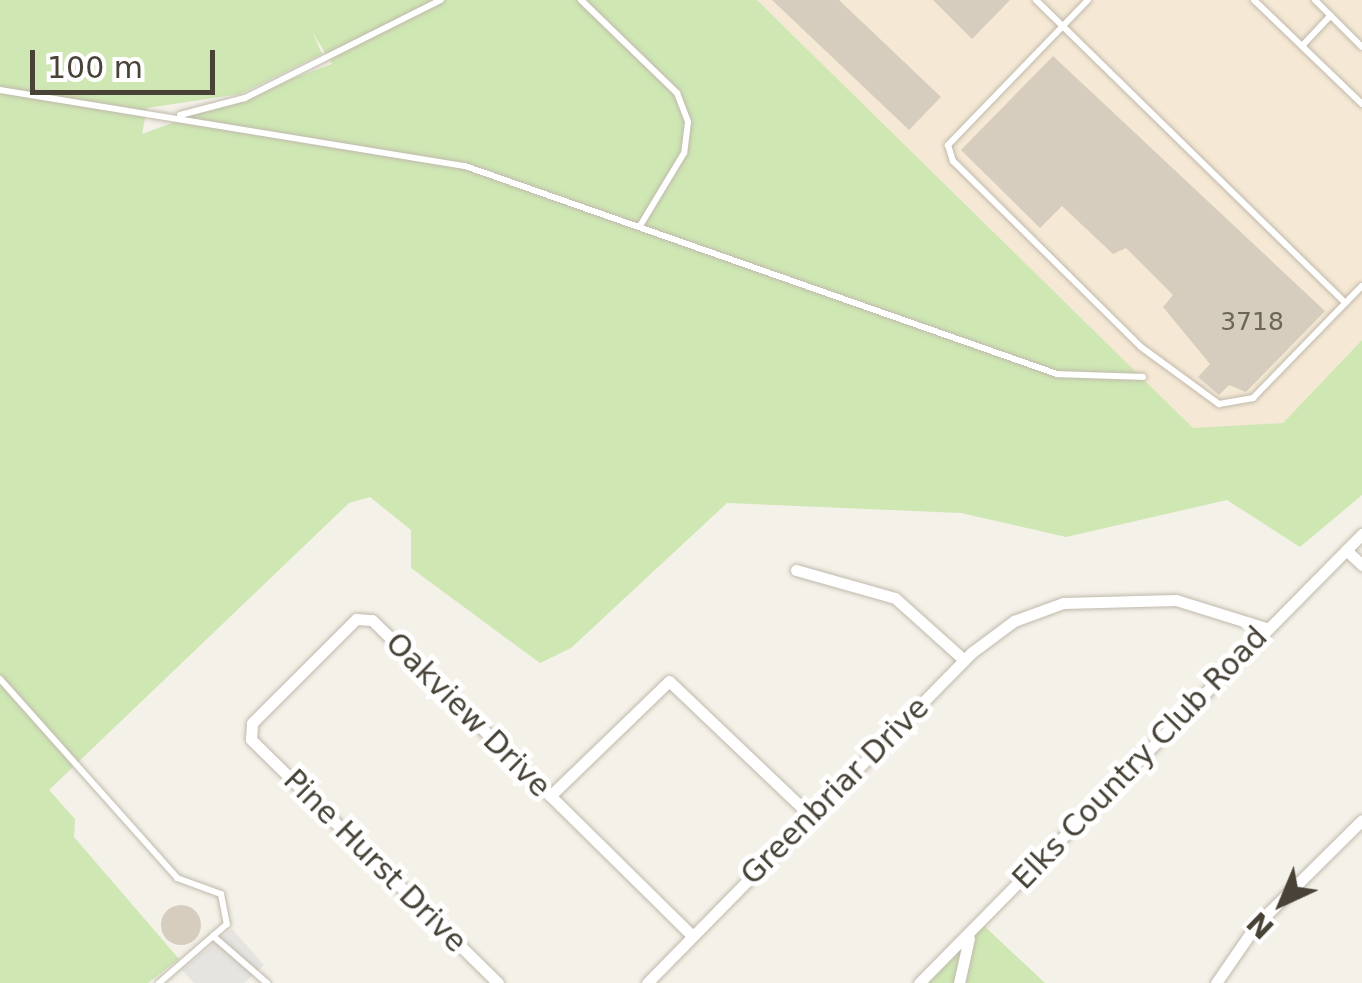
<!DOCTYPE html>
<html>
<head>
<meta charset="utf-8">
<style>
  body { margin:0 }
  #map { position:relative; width:1362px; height:983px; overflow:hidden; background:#f4f1e9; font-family:"DejaVu Sans",sans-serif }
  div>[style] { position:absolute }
  .commercial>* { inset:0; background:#f5e9d5 }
  .green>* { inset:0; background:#cee7b3 }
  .parking>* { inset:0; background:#e6e4e1 }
  .building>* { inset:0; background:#d6cdbf }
  .round { border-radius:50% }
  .roads { filter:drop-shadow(0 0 2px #c0b9ac) drop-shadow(0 0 2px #c0b9ac) }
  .service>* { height:6px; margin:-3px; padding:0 3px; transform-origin:3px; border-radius:3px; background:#fff }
  .minor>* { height:11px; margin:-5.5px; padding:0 5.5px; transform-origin:5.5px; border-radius:5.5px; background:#fff }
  span { translate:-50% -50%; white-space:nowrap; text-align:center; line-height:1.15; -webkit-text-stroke:10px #fff; paint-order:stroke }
  .number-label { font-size:25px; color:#6c6559 }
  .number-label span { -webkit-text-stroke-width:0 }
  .street-label { font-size:30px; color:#484237 }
  .north { position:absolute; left:1232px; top:853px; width:100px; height:100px; -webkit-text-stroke:8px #fff; paint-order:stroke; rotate:224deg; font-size:28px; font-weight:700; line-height:40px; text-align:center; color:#484237 }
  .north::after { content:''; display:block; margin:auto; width:35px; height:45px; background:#484237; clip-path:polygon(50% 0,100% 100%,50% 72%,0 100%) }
  .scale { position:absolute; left:30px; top:50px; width:185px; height:45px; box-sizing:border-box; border:5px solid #484237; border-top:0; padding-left:12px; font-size:30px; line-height:35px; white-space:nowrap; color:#484237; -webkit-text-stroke:8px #fff; paint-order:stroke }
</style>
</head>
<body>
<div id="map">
  <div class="commercial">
    <i style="clip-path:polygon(757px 0,1362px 0,1362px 340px,1283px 423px,1193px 429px)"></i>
  </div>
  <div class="green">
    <i style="clip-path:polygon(evenodd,0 0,757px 0,1193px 428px,1283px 423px,1362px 340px,1362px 495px,1300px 547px,1227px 500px,1066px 537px,961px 513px,727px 503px,571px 648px,540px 663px,411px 568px,411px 530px,370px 497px,349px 503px,49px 790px,75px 819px,74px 837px,179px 959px,148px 983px,0 983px,0 0,313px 33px,332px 64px,142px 134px,147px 108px,240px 94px,322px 54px,313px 33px)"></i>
    <i style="clip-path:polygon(980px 922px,1045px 983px,919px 983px)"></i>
  </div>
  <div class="parking">
    <i style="clip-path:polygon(232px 929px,264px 965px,244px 983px,194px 983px,182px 970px)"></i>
  </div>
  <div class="building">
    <i style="clip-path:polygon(772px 0,839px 0,941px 97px,909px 130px)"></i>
    <i style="clip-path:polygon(933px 0,1010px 0,972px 39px)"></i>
    <i style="clip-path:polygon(1053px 56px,1325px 311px,1246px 392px,1229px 385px,1219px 395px,1198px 377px,1210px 364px,1163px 307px,1173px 295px,1126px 248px,1113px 254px,1062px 206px,1040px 228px,961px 150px)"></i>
    <i class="round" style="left:161px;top:905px;width:40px;height:40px"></i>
  </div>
  <div class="roads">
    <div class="service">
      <i style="left:581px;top:0;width:134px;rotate:44.1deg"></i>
      <i style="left:677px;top:93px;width:31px;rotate:69deg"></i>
      <i style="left:688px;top:122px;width:31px;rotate:97deg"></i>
      <i style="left:684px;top:153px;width:85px;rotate:121.1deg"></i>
      <i style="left:1036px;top:0;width:433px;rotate:44.4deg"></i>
      <i style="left:1088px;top:0;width:202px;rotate:134deg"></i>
      <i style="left:948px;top:145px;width:17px;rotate:73deg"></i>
      <i style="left:953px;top:161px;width:264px;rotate:44.7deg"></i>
      <i style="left:1141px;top:347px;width:97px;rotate:36.2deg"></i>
      <i style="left:1219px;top:404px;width:35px;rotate:-10deg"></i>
      <i style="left:1253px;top:398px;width:156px;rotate:-45.8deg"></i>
      <i style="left:1254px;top:0;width:150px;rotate:43.9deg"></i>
      <i style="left:1315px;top:0;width:66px;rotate:45deg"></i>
      <i style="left:1302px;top:46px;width:42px;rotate:-46.9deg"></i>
      <i style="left:0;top:90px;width:471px;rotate:9.3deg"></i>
      <i style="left:465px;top:166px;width:627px;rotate:19.36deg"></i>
      <i style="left:1057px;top:374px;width:86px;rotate:2deg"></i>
      <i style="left:180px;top:115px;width:67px;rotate:-14.7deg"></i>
      <i style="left:245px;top:98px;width:219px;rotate:-26.6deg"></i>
      <i style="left:0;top:679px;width:266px;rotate:48.3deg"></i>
      <i style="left:177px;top:878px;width:47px;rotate:20deg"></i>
      <i style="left:221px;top:894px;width:31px;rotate:79deg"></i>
      <i style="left:227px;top:924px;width:18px;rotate:139deg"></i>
      <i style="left:213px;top:936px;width:72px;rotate:41deg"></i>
      <i style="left:159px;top:983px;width:72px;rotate:-41deg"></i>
    </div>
    <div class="minor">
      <i style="left:1346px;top:550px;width:22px;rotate:43deg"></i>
      <i style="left:796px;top:570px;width:103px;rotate:15.8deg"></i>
      <i style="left:895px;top:598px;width:93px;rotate:41.9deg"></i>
      <i style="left:550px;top:796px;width:165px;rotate:-44deg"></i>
      <i style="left:669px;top:681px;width:196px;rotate:43.6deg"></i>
      <i style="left:498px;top:983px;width:347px;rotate:-135.4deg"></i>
      <i style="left:251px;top:739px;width:16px;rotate:-86deg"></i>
      <i style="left:252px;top:723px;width:147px;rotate:-45deg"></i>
      <i style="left:356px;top:619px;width:16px;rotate:4deg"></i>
      <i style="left:372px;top:620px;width:450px;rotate:44.6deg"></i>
      <i style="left:647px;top:983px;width:462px;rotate:-45.5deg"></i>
      <i style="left:971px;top:653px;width:54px;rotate:-36.7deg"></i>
      <i style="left:1014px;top:621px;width:52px;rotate:-20.2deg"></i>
      <i style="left:1063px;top:603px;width:113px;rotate:-1.5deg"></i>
      <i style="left:1176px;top:600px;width:94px;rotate:17.3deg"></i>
      <i style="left:919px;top:983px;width:631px;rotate:-45.39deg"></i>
      <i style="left:959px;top:983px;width:46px;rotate:-77.5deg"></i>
      <i style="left:1216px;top:983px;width:70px;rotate:-55.4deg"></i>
      <i style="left:1256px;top:925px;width:149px;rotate:-44.7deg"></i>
    </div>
  </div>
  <div class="number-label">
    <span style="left:1252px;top:322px">3718</span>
  </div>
  <div class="street-label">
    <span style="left:468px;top:715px;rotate:45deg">Oakview Drive</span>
    <span style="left:1140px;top:758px;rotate:-46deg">Elks Country Club Road</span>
    <span style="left:835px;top:791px;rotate:-45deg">Greenbriar Drive</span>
    <span style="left:375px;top:861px;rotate:45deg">Pine Hurst Drive</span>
  </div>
  <div class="north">N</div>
  <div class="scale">100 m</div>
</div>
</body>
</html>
